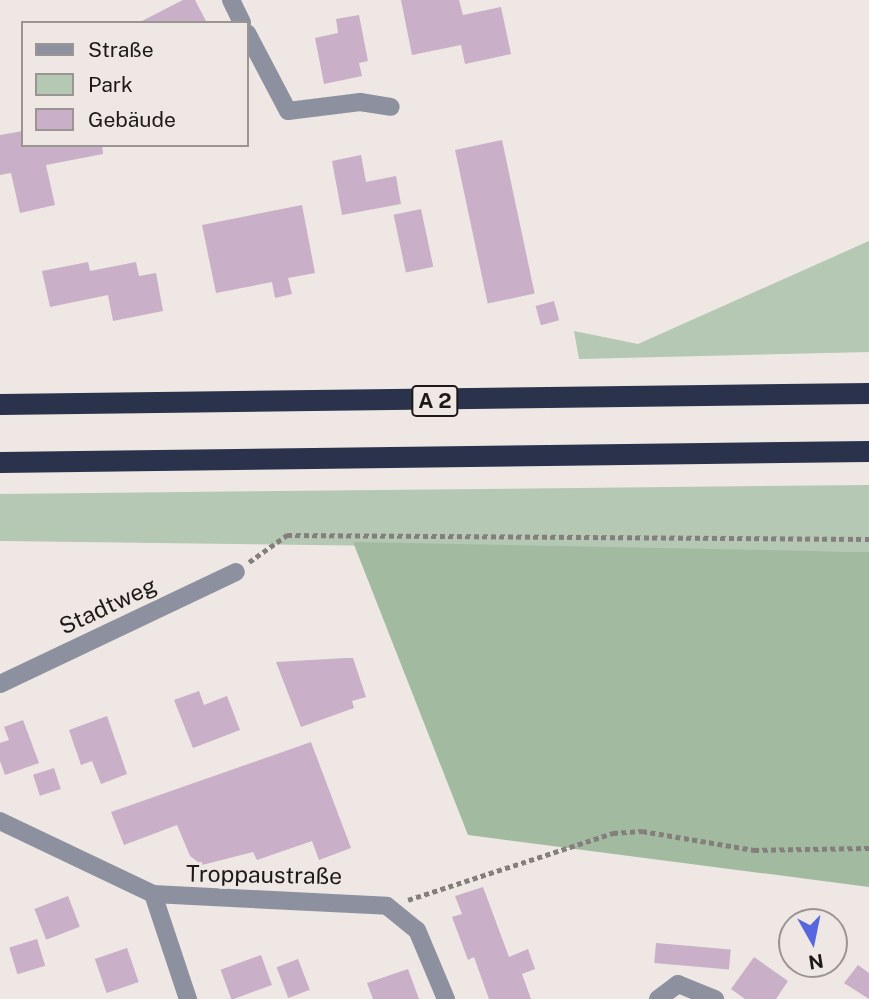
<!DOCTYPE html>
<html>
<head>
<meta charset="utf-8">
<style>
  body { margin:0 }
  #map { position:relative; width:869px; height:999px; overflow:hidden; background:#eee7e3; font-family:"Public Sans",sans-serif }
  div>[style] { position:absolute }
  .green>* { inset:0; background:#b4c8b3 }
  .forest>* { inset:0; background:#a2bba0 }
  .building>* { inset:0; background:#c9afc8; transform-origin:0 0 }
  .path>* { height:4.5px; margin-top:-2.25px; transform-origin:0; background:repeating-linear-gradient(90deg,#847f7c 0 5px,transparent 0 8.5px) }
  .minor>* { height:18px; margin:-9px; padding:0 9px; transform-origin:9px; border-radius:9px; background:#8d919f }
  .motorway>* { height:21px; margin:-10.5px; padding:0 10.5px; transform-origin:10.5px; border-radius:10.5px; background:#2b324c }
  span { translate:-50% -50%; white-space:nowrap; text-align:center; line-height:1.15; -webkit-text-stroke:6px #eee7e3; paint-order:stroke }
  .shield-label span { padding:2px 5px; background:#eee7e3; border:2px solid; border-radius:5px; -webkit-text-stroke-width:0 }
  .shield-label { font-size:21px; color:#1c1918; font-weight:700 }
  .street-label { font-size:23px; color:#1c1918 }
  .legend { position:absolute; left:21px; top:21px; width:228px; height:126px; box-sizing:border-box; background:#eee7e3; border:2px solid #9a9592; margin:0; padding:9px 12px; list-style:none; font-size:21px; color:#1c1918 }
  .legend li { display:flex; align-items:center; gap:14px; height:35px }
  .legend b { width:35px; border:2px solid #9a9592 }
  .north { position:absolute; left:778px; top:908px; width:70px; height:70px; box-sizing:border-box; background:#eee7e3; border:2px solid #9a9592; border-radius:50%; rotate:171deg; font-size:19px; font-weight:700; line-height:28px; text-align:center; color:#1c1918 }
  .north::after { content:''; display:block; margin:auto; width:24px; height:32px; background:#5768df; clip-path:polygon(50% 0,100% 100%,50% 72%,0 100%) }
</style>
</head>
<body>
<div id="map">
  <div class="green">
    <i style="clip-path:polygon(869px 241px,869px 352px,579px 359px,574px 331px,638px 344px)"></i>
    <i style="clip-path:polygon(869px 485px,869px 552px,0 541px,0 494px)"></i>
  </div>
  <div class="forest">
    <i style="clip-path:polygon(353px 542px,869px 552px,869px 887px,468px 835px)"></i>
  </div>
  <div class="building">
    <i style="clip-path:polygon(183px 0,195px 0,207px 23px,138px 23px)"></i>
    <i style="clip-path:polygon(401px 0,459px 0,463px 15px,501px 7px,511px 54px,465px 64px,461px 45px,412px 55px)"></i>
    <i style="clip-path:polygon(359px 15px,368px 61px,359px 63px,362px 76px,324px 84px,315px 38px,338px 33px,336px 19px)"></i>
    <i style="clip-path:polygon(23px 131px,23px 145px,102px 145px,103px 154px,46px 165px,55px 205px,20px 213px,11px 173px,0 175px,0 135px)"></i>
    <i style="left:502px;top:140px;width:157px;height:48px;rotate:78deg"></i>
    <i style="clip-path:polygon(361px 155px,366px 182px,396px 176px,401px 204px,342px 215px,332px 161px)"></i>
    <i style="clip-path:polygon(302px 205px,315px 273px,288px 278px,292px 294px,275px 298px,272px 282px,216px 293px,202px 225px)"></i>
    <i style="left:421px;top:209px;width:59px;height:28px;rotate:78deg"></i>
    <i style="clip-path:polygon(88px 262px,90px 271px,136px 262px,139px 276px,156px 273px,163px 311px,113px 321px,108px 295px,50px 307px,42px 271px)"></i>
    <i style="left:554px;top:301px;width:20px;height:19px;rotate:75deg"></i>
    <i style="clip-path:polygon(346px 658px,353px 658px,366px 697px,352px 701px,354px 708px,301px 727px,276px 662px)"></i>
    <i style="clip-path:polygon(199px 691px,204px 705px,227px 696px,240px 730px,193px 748px,174px 700px)"></i>
    <i style="clip-path:polygon(107px 716px,127px 774px,101px 784px,92px 761px,81px 765px,69px 730px)"></i>
    <i style="clip-path:polygon(23px 720px,39px 763px,5px 775px,0 761px,0 743px,9px 740px,4px 727px)"></i>
    <i style="clip-path:polygon(311px 742px,351px 848px,319px 860px,312px 841px,257px 860px,253px 852px,202px 865px,190px 856px,177px 825px,124px 845px,111px 812px)"></i>
    <i style="left:54px;top:768px;width:22px;height:22px;rotate:72deg"></i>
    <i style="clip-path:polygon(483px 887px,509px 957px,528px 949px,535px 969px,522px 974px,531px 999px,489px 999px,474px 957px,468px 960px,452px 917px,462px 914px,455px 896px)"></i>
    <i style="left:68px;top:896px;width:33px;height:36px;rotate:69deg"></i>
    <i style="left:37px;top:939px;width:28px;height:29px;rotate:73deg"></i>
    <i style="left:656px;top:943px;width:75px;height:20px;rotate:5deg"></i>
    <i style="left:127px;top:948px;width:36px;height:34px;rotate:71deg"></i>
    <i style="left:261px;top:955px;width:32px;height:43px;rotate:70deg"></i>
    <i style="clip-path:polygon(754px 957px,788px 981px,776px 999px,745px 999px,731px 989px)"></i>
    <i style="left:298px;top:959px;width:33px;height:23px;rotate:69deg"></i>
    <i style="clip-path:polygon(858px 965px,869px 973px,869px 999px,844px 983px)"></i>
    <i style="clip-path:polygon(408px 969px,419px 999px,373px 999px,367px 983px)"></i>
  </div>
  <div class="path">
    <i style="left:249px;top:562px;width:47px;rotate:-35.4deg"></i>
    <i style="left:287px;top:535px;width:582px;rotate:0.39deg"></i>
    <i style="left:408px;top:900px;width:216px;rotate:-18.1deg"></i>
    <i style="left:613px;top:833px;width:29px;rotate:-4deg"></i>
    <i style="left:642px;top:831px;width:114px;rotate:9.6deg"></i>
    <i style="left:754px;top:850px;width:115px;rotate:-1deg"></i>
  </div>
  <div class="minor">
    <i style="left:231px;top:0;width:25px;rotate:64deg"></i>
    <i style="left:247px;top:33px;width:88px;rotate:62.3deg"></i>
    <i style="left:288px;top:111px;width:73px;rotate:-7.1deg"></i>
    <i style="left:360px;top:102px;width:31px;rotate:9deg"></i>
    <i style="left:0;top:684px;width:261px;rotate:-25.4deg"></i>
    <i style="left:0;top:821px;width:170px;rotate:25.5deg"></i>
    <i style="left:153px;top:894px;width:234px;rotate:2.9deg"></i>
    <i style="left:387px;top:906px;width:38px;rotate:39deg"></i>
    <i style="left:417px;top:930px;width:75px;rotate:67.2deg"></i>
    <i style="left:153px;top:894px;width:111px;rotate:71.6deg"></i>
    <i style="left:658px;top:999px;width:25px;rotate:-37deg"></i>
    <i style="left:678px;top:984px;width:40px;rotate:22deg"></i>
  </div>
  <div class="motorway">
    <i style="left:0;top:404px;width:869px;rotate:-0.73deg"></i>
    <i style="left:0;top:462px;width:869px;rotate:-0.73deg"></i>
  </div>
  <div class="shield-label">
    <span style="left:435px;top:401px">A 2</span>
  </div>
  <div class="street-label">
    <span style="left:108px;top:606px;rotate:-25deg">Stadtweg</span>
    <span style="left:264px;top:875px;rotate:1deg">Troppaustraße</span>
  </div>
  <ul class="legend">
  <li><b style="height:9px;background:#8d919f"></b>Straße</li>
  <li><b style="height:19px;background:#b4c8b3"></b>Park</li>
  <li><b style="height:19px;background:#c9afc8"></b>Gebäude</li>
  </ul>
  <div class="north">N</div>
</div>
</body>
</html>
